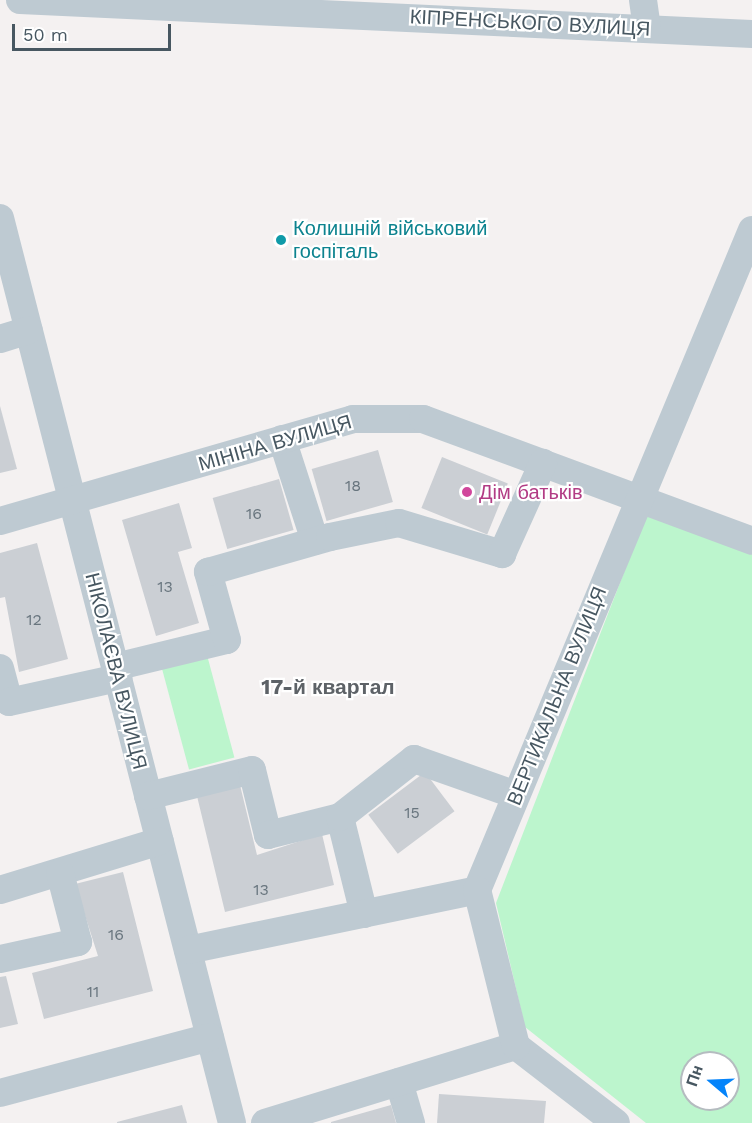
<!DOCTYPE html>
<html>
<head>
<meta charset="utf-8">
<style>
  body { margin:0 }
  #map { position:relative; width:752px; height:1123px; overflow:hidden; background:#f4f1f1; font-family:"Work Sans",sans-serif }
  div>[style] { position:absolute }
  .green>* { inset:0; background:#bcf5cd; transform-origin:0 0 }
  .building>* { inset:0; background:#cbcfd4; transform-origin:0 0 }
  .minor>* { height:28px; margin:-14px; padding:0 14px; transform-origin:14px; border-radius:14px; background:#becad2 }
  .dots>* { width:16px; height:16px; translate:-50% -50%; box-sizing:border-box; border:3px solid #fff; border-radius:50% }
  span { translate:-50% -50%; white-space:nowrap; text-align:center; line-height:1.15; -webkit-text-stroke:4.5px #fff; paint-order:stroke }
  .number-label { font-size:16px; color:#68757e }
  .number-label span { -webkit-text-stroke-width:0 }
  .street-label { font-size:20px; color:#475761 }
  .culture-label { font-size:20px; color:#0d838f }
  .left { translate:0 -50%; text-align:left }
  .hotel-label { font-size:20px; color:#b23c85 }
  .neighbourhood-label { font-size:21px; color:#5d6267; font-weight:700 }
  .north { position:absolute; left:680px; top:1051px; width:60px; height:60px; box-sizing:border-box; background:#fff; border:2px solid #b5bcc0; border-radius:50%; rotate:289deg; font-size:16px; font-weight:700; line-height:24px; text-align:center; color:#475761 }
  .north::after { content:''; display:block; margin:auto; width:21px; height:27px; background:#0584fa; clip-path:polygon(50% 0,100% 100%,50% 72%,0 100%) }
  .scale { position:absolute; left:12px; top:24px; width:159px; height:27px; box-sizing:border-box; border:3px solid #475761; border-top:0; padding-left:8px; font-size:18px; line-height:21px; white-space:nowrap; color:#475761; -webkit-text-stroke:4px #fff; paint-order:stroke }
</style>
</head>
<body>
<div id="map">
  <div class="green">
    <i style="clip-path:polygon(evenodd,647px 513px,752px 554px,752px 1123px,646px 1123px,525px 1027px,496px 903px,647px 513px,692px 1063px,728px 1063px,728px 1099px,692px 1099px,692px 1063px)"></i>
    <i style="left:207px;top:655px;width:106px;height:47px;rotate:75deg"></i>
  </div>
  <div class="building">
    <i style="clip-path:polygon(0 406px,17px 469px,0 473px)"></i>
    <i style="left:378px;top:450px;width:54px;height:69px;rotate:74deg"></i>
    <i style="left:442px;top:457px;width:71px;height:55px;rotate:22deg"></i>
    <i style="left:279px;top:479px;width:53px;height:69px;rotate:74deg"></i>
    <i style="clip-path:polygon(179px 503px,192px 548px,178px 552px,199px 623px,156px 636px,122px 520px)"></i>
    <i style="clip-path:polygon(37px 543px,68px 659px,19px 672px,5px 597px,0 598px,0 553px)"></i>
    <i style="left:425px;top:772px;width:49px;height:71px;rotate:53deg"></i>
    <i style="clip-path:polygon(239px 781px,257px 855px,322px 834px,334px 885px,225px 912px,196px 792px)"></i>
    <i style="clip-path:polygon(123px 872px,153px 991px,44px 1019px,32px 973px,98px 956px,75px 884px)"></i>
    <i style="clip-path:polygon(6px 976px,18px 1024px,0 1028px,0 977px)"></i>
    <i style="clip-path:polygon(439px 1094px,546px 1101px,544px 1123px,437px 1123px)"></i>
    <i style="clip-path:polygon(182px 1105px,187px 1123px,117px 1123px,117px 1122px)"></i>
    <i style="clip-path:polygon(391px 1105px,396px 1123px,331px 1123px,331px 1122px)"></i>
  </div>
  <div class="minor">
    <i style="left:20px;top:0;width:733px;rotate:2.66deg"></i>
    <i style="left:643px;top:0;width:28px;rotate:82deg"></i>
    <i style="left:0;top:218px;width:934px;rotate:75.62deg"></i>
    <i style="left:0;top:339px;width:30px;rotate:-17deg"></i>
    <i style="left:282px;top:439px;width:107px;rotate:72.1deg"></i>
    <i style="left:0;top:521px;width:367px;rotate:-16.1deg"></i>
    <i style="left:353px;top:419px;width:70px"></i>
    <i style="left:423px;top:419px;width:351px;rotate:20.3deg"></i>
    <i style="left:115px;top:667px;width:115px;rotate:-13.6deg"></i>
    <i style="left:227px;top:640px;width:71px;rotate:-105.6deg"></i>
    <i style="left:208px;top:572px;width:127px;rotate:-16deg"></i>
    <i style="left:330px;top:537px;width:70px;rotate:-11.5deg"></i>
    <i style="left:399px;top:523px;width:108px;rotate:16.8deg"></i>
    <i style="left:502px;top:554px;width:100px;rotate:-65.7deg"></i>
    <i style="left:0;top:668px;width:35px;rotate:75deg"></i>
    <i style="left:9px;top:702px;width:112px;rotate:-12.4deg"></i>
    <i style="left:148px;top:796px;width:107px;rotate:-14deg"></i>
    <i style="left:252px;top:770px;width:67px;rotate:76.2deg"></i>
    <i style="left:268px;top:835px;width:74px;rotate:-14deg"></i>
    <i style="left:340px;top:817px;width:100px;rotate:76.1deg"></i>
    <i style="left:340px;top:817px;width:94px;rotate:-38.1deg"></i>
    <i style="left:414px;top:759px;width:108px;rotate:19.4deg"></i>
    <i style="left:0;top:890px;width:167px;rotate:-17deg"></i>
    <i style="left:188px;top:950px;width:295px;rotate:-11.7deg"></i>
    <i style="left:477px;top:890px;width:715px;rotate:-67.38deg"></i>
    <i style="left:0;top:959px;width:80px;rotate:-12.3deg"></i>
    <i style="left:78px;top:942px;width:71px;rotate:-104.6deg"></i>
    <i style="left:516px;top:1046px;width:126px;rotate:37.6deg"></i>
    <i style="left:399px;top:1082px;width:43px;rotate:73.7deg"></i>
    <i style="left:0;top:1093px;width:217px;rotate:-14.9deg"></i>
    <i style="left:265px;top:1123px;width:263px;rotate:-17.1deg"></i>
    <i style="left:516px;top:1046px;width:161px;rotate:-104deg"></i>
  </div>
  <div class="dots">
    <i style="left:281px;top:240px;background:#0f9aa8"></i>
    <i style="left:467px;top:492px;background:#d1479c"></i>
  </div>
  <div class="number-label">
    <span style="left:353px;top:486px">18</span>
    <span style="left:254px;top:514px">16</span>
    <span style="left:165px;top:587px">13</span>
    <span style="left:34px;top:620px">12</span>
    <span style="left:412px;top:813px">15</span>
    <span style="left:261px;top:890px">13</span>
    <span style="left:116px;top:935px">16</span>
    <span style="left:93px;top:992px">11</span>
  </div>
  <div class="street-label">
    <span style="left:530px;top:23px;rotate:3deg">КІПРЕНСЬКОГО ВУЛИЦЯ</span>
    <span style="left:275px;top:443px;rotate:-16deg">МІНІНА ВУЛИЦЯ</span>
    <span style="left:116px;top:671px;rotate:76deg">НІКОЛАЄВА ВУЛИЦЯ</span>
    <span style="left:557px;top:696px;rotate:-68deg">ВЕРТИКАЛЬНА ВУЛИЦЯ</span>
  </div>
  <div class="culture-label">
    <span class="left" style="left:293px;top:240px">Колишній військовий<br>госпіталь</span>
  </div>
  <div class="hotel-label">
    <span class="left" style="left:479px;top:492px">Дім батьків</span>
  </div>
  <div class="neighbourhood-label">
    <span style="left:328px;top:687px">17-й квартал</span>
  </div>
  <div class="north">Пн</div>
  <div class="scale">50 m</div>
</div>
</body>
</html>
